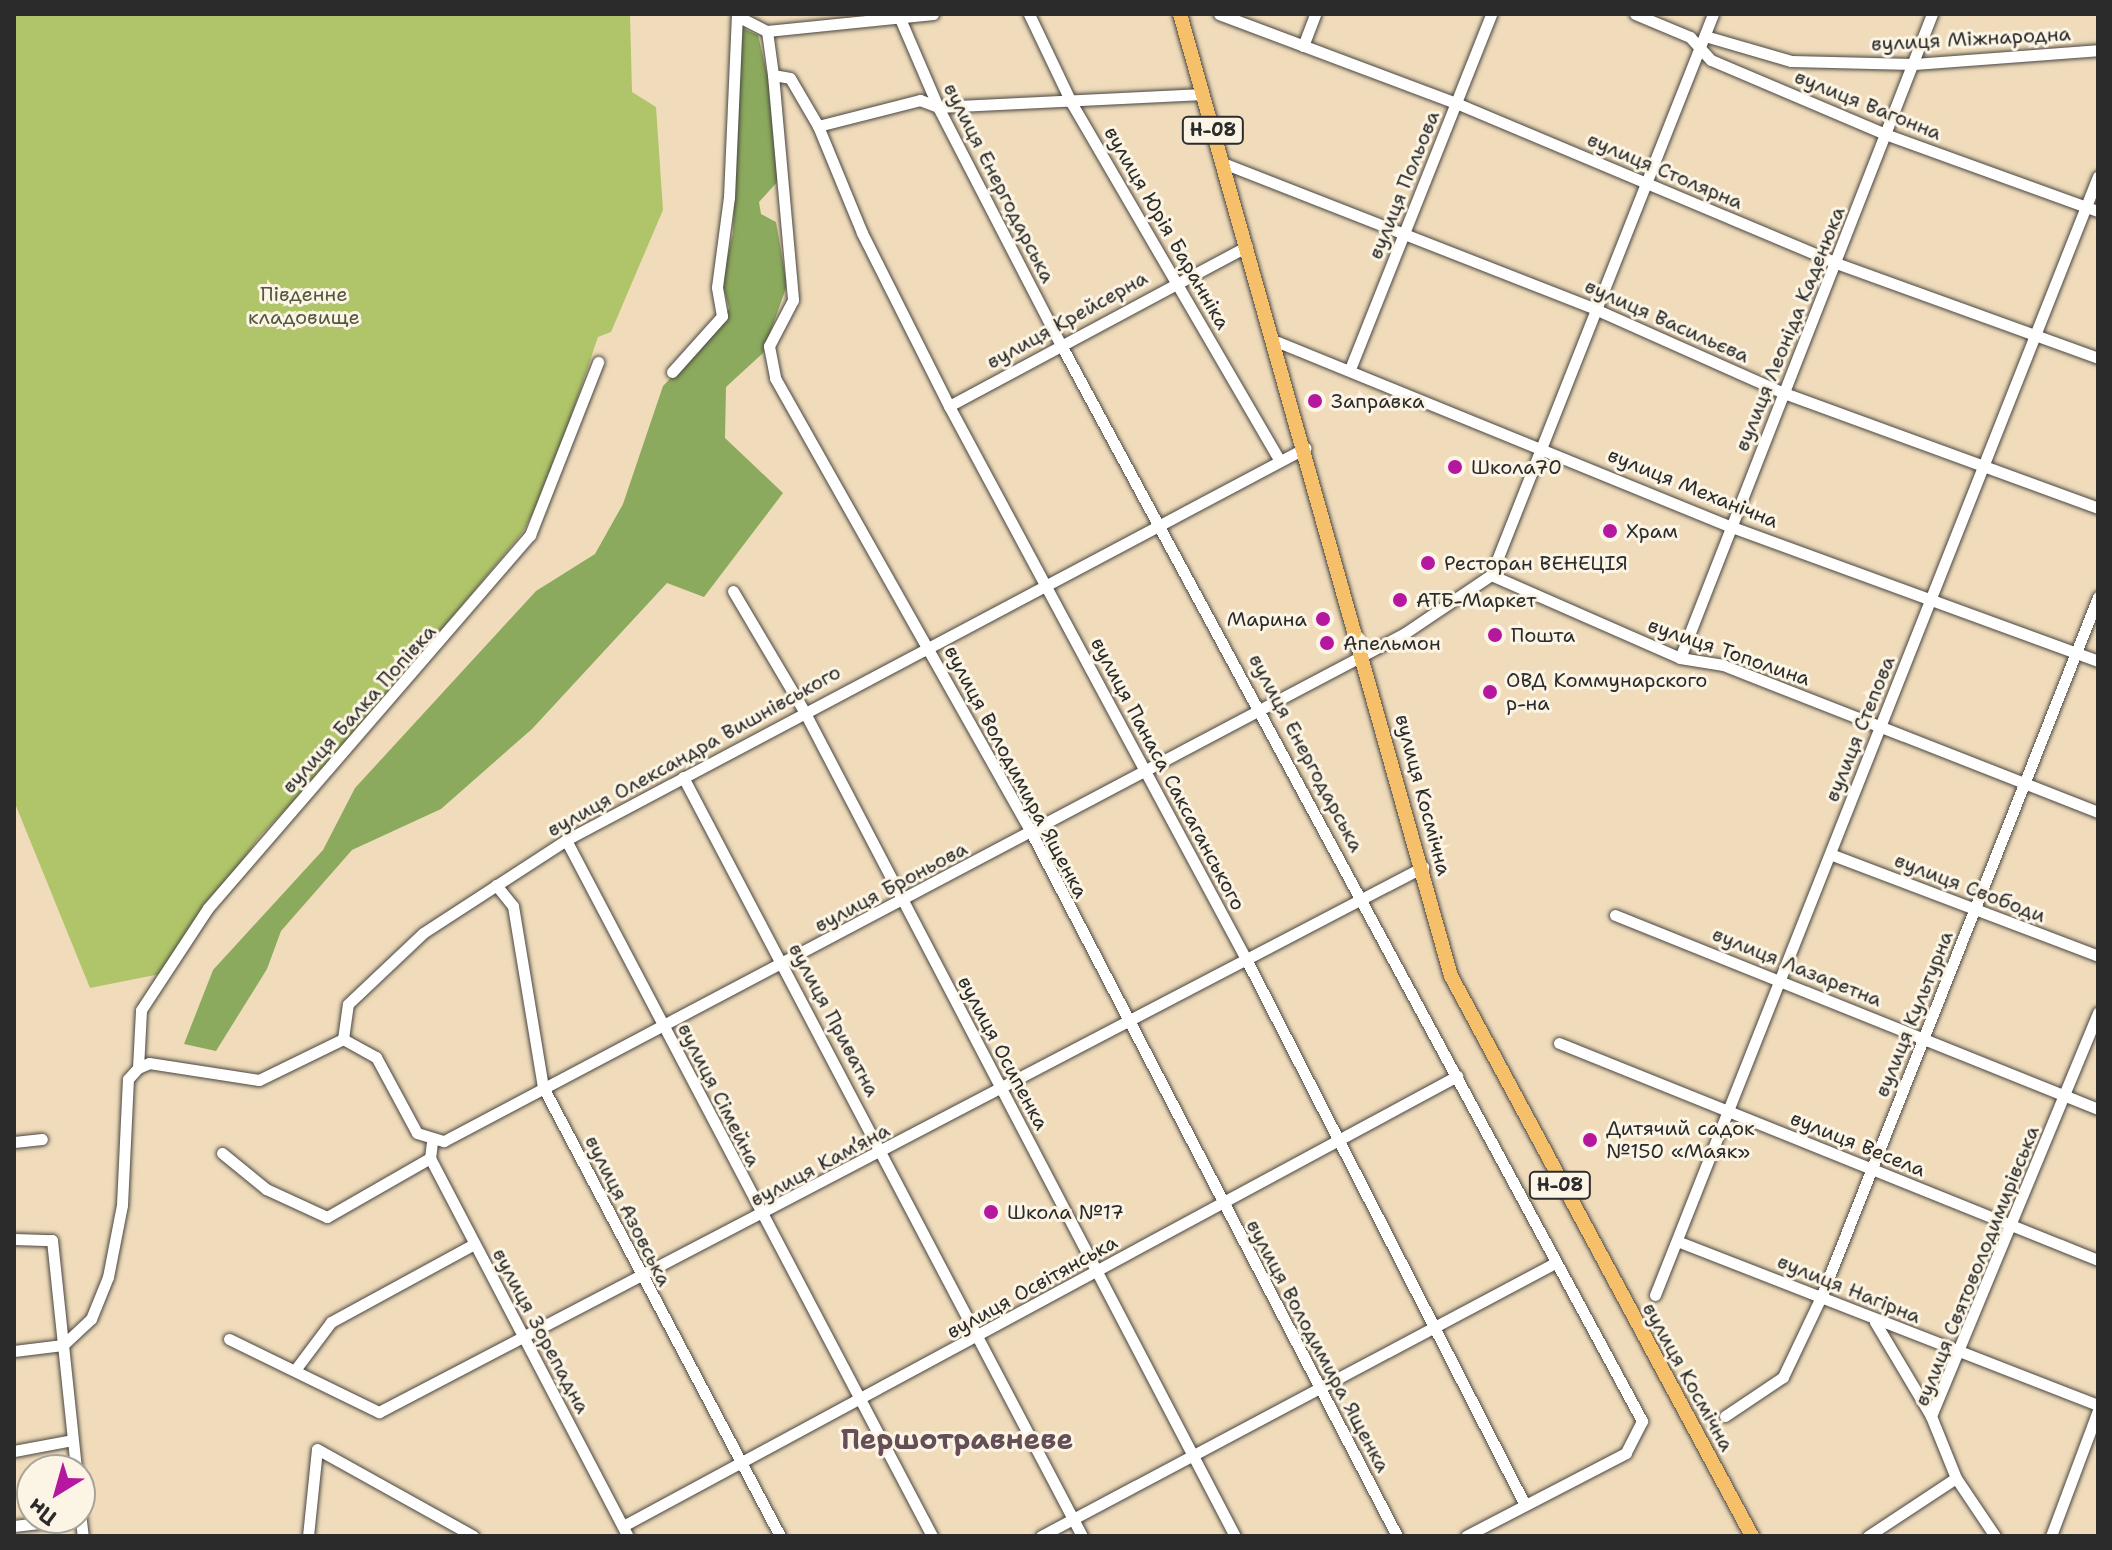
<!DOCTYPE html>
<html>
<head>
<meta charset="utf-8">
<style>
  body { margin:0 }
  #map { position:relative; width:2112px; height:1550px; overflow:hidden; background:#f0dcbb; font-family:"Shantell Sans",sans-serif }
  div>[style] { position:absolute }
  .green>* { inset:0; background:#b0c569 }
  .forest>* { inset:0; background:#8caa5d }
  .roads { filter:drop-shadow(0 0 2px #494641) drop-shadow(0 0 2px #494641) }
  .minor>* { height:11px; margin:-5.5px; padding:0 5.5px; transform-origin:5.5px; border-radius:5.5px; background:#fff }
  .major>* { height:14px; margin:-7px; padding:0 7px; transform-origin:7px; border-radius:7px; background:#f6c06b }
  .dots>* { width:22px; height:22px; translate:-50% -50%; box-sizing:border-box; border:4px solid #fcf5e5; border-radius:50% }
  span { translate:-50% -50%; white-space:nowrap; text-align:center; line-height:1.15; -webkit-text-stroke:6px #fcf5e5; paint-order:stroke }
  .shield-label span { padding:2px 6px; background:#fcf5e5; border:2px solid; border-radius:6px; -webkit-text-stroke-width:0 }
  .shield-label { font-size:18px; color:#2b2b2b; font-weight:700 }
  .street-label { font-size:20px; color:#2b2b2b }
  .park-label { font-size:20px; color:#53593e }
  .poi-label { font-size:20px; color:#2b2b2b }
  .left { translate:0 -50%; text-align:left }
  .right { translate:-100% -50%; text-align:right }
  .district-label { font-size:28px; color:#654e55; font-weight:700 }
  .frame { position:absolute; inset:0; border:16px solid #2b2b2b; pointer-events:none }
  .north { position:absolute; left:16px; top:1454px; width:80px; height:80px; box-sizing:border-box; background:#fcf5e5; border:2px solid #a8a49b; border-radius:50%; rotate:217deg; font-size:22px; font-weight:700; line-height:32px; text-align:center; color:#2b2b2b }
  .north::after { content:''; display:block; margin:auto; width:28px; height:36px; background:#b5179e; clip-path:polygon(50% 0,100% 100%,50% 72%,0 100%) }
</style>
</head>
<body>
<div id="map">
  <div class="green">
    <i style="clip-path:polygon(14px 14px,630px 14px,632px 92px,656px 107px,663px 210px,611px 332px,598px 337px,548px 485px,522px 533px,332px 761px,260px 836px,160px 974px,90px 988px,14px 801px)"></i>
  </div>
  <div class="forest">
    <i style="clip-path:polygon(739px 27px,758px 35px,768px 78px,778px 181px,759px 202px,761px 214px,776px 222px,787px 285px,763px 353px,726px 387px,725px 438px,783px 493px,704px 597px,667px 583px,532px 729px,441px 809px,352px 850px,281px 931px,267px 969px,216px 1051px,184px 1044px,213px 970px,323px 850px,355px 788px,536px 591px,595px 554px,623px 504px,663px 386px,720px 327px,729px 308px,722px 281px,733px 233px)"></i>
  </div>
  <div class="roads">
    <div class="minor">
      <i style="left:898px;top:14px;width:101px;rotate:66.7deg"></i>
      <i style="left:938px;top:107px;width:268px;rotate:62.7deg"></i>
      <i style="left:1061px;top:345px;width:1223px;rotate:61.63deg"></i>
      <i style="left:1642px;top:1421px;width:36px;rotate:117deg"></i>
      <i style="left:1626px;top:1453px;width:180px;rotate:152.6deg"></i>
      <i style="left:1029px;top:14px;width:98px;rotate:64.5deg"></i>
      <i style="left:1071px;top:102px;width:411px;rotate:59.8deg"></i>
      <i style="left:1219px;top:14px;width:253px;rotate:20.6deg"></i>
      <i style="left:1456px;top:103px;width:412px;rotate:22.8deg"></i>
      <i style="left:1836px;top:263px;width:279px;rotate:19.9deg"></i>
      <i style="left:1635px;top:14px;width:60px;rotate:22.7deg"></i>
      <i style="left:1690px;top:37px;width:31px;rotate:48deg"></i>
      <i style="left:1711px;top:60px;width:189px;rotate:23deg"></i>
      <i style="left:1885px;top:134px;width:226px;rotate:19.9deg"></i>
      <i style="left:737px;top:16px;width:34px;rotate:27deg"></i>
      <i style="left:767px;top:31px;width:44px;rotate:82.2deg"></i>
      <i style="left:773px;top:75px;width:226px;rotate:84.9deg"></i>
      <i style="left:793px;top:300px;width:52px;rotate:117.6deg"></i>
      <i style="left:769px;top:346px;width:33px;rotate:79deg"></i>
      <i style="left:775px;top:378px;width:521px;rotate:60.58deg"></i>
      <i style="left:1031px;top:832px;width:793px;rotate:62.53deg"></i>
      <i style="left:767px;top:31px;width:167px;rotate:-5.8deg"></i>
      <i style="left:1705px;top:36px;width:90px;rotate:16.2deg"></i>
      <i style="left:1791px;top:61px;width:122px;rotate:1.4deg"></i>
      <i style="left:1913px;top:64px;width:186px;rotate:-4.3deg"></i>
      <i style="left:1303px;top:46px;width:34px;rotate:-69deg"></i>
      <i style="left:773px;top:75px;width:17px;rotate:10deg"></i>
      <i style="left:790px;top:78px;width:56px;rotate:59.7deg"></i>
      <i style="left:818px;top:126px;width:116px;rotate:67.6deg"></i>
      <i style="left:862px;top:233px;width:194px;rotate:63.3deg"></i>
      <i style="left:949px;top:406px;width:628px;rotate:61.76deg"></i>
      <i style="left:1246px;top:959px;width:611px;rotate:62.93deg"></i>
      <i style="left:818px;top:126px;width:105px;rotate:-14.3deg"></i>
      <i style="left:920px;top:100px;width:19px;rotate:21deg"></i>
      <i style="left:938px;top:107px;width:265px;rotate:-2.8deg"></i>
      <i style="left:1223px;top:163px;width:400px;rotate:21.4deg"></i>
      <i style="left:1595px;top:309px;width:207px;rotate:24deg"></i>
      <i style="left:1784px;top:393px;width:334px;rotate:20.1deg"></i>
      <i style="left:1278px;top:342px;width:490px;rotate:22.2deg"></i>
      <i style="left:1732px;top:527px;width:390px;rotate:20.1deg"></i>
      <i style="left:1350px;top:369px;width:382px;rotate:-68.3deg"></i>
      <i style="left:672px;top:372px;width:75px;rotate:-48.2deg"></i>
      <i style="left:722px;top:316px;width:29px;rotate:-100deg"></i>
      <i style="left:717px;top:287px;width:91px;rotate:-82.4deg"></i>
      <i style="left:729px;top:197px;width:183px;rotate:-87.5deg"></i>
      <i style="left:949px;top:406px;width:338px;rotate:-28.2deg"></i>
      <i style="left:1491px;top:575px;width:603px;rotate:-68.41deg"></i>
      <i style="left:733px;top:591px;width:139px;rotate:59.4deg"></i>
      <i style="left:804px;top:711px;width:931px;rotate:62.42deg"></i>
      <i style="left:1680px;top:658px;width:692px;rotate:-68.63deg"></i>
      <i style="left:683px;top:777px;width:857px;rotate:62.27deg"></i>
      <i style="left:566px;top:840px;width:786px;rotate:62.26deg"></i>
      <i style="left:1830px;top:854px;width:287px;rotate:20.8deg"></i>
      <i style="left:496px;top:885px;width:27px;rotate:51deg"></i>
      <i style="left:513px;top:906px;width:183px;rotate:80.6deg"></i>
      <i style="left:543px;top:1087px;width:508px;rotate:62.17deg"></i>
      <i style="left:1615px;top:915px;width:521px;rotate:21.88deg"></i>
      <i style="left:343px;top:1039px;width:38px;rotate:29deg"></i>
      <i style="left:376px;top:1057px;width:86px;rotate:61.7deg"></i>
      <i style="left:417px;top:1133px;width:28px;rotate:17deg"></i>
      <i style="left:444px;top:1141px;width:1087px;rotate:-27.86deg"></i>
      <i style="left:1405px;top:633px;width:104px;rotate:-34deg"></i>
      <i style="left:1491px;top:575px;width:206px;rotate:23.7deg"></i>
      <i style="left:1680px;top:658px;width:44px;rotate:9.2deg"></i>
      <i style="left:1723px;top:665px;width:403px;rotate:21.4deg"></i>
      <i style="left:343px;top:1039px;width:35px;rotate:-82deg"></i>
      <i style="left:348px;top:1004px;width:103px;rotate:-43.4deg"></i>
      <i style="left:423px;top:933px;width:171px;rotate:-33deg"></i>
      <i style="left:566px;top:840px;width:837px;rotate:-27.94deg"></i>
      <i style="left:1559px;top:1043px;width:581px;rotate:21.93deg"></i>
      <i style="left:138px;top:1068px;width:58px;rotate:-87deg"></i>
      <i style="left:141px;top:1010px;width:122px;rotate:-56.7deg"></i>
      <i style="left:208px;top:908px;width:493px;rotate:-49.2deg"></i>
      <i style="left:530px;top:535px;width:186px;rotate:-68.5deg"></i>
      <i style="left:14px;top:1142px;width:28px;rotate:-6deg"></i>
      <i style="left:432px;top:1142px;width:16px;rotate:97deg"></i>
      <i style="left:430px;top:1158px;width:427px;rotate:62.4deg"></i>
      <i style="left:222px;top:1153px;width:57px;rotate:39.3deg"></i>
      <i style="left:266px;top:1189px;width:67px;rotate:24.7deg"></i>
      <i style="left:327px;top:1217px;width:119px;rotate:-29.8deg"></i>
      <i style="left:14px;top:1239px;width:38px;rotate:2deg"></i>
      <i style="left:52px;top:1240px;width:231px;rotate:84deg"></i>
      <i style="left:1677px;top:1241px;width:452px;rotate:21.3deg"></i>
      <i style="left:1655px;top:1295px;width:1203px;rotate:-68.4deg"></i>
      <i style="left:1875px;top:1322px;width:109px;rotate:59.2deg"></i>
      <i style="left:229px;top:1339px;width:167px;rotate:26deg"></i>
      <i style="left:379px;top:1412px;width:1178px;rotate:-27.57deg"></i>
      <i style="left:63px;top:1345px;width:38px;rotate:-43deg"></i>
      <i style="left:91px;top:1319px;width:45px;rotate:-68deg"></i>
      <i style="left:108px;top:1277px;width:73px;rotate:-79deg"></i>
      <i style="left:122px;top:1205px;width:126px;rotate:-87.3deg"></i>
      <i style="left:128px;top:1079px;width:15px;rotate:-48deg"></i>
      <i style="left:138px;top:1068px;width:12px;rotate:-24deg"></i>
      <i style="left:149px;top:1063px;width:111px;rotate:8.8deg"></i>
      <i style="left:259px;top:1080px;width:93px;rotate:-26deg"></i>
      <i style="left:14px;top:1351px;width:49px;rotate:-7deg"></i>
      <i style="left:295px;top:1370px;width:60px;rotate:-53.1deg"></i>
      <i style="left:331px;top:1322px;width:163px;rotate:-28.6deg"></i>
      <i style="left:1725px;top:1416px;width:70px;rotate:-33.9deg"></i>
      <i style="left:1783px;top:1377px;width:89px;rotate:-64.6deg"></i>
      <i style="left:1821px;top:1297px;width:753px;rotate:-68.41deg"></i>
      <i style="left:14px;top:1451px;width:59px;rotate:-10.7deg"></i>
      <i style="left:1956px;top:1478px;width:70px;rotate:56.1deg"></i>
      <i style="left:80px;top:1513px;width:23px;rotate:83deg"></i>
      <i style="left:14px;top:1526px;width:67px;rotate:-6.8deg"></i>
      <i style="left:623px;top:1526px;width:948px;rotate:-28.35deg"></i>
      <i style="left:308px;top:1536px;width:87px;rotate:-84.1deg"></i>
      <i style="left:317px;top:1449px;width:179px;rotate:29.1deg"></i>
      <i style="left:1041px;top:1536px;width:578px;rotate:-27.98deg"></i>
      <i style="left:1868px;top:1536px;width:105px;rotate:-33.4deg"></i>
      <i style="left:1956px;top:1478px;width:67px;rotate:-112deg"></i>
      <i style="left:1931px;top:1416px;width:437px;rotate:-67.5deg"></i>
      <i style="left:2051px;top:1536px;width:134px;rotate:-69.5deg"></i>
    </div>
    <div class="major">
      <i style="left:1180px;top:14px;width:999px;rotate:74.27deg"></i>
      <i style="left:1451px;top:976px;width:636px;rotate:61.74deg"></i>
    </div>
  </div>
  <div class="dots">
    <i style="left:1315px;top:401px;background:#b5179e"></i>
    <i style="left:1455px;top:467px;background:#b5179e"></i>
    <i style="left:1610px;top:531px;background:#b5179e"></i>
    <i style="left:1428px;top:563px;background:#b5179e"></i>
    <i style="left:1400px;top:600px;background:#b5179e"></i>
    <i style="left:1323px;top:619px;background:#b5179e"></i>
    <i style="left:1495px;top:635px;background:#b5179e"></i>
    <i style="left:1327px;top:643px;background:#b5179e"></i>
    <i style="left:1490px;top:692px;background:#b5179e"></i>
    <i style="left:1590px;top:1140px;background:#b5179e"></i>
    <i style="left:991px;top:1212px;background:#b5179e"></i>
  </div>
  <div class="shield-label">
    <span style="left:1213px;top:130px">Н-08</span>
    <span style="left:1560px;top:1185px">Н-08</span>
  </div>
  <div class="street-label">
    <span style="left:1971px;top:39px;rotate:-3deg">вулиця Міжнародна</span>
    <span style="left:1868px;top:105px;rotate:22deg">вулиця Вагонна</span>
    <span style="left:1665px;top:171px;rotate:23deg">вулиця Столярна</span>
    <span style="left:999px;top:183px;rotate:63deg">вулиця Енергодарська</span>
    <span style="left:1404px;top:185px;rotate:-68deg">вулиця Польова</span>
    <span style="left:1167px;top:228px;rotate:60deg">вулиця Юрія Баранніка</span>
    <span style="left:1067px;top:320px;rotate:-29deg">вулиця Крейсерна</span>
    <span style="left:1667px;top:321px;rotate:24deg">вулиця Васильєва</span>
    <span style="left:1790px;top:329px;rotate:-68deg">вулиця Леоніда Каденюка</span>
    <span style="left:1693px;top:488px;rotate:22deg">вулиця Механічна</span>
    <span style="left:1729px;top:652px;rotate:19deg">вулиця Тополина</span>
    <span style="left:359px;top:709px;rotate:-48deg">вулиця Балка Попівка</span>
    <span style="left:1860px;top:729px;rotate:-68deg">вулиця Степова</span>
    <span style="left:694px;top:751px;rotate:-29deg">вулиця Олександра Вишнівського</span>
    <span style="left:1306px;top:753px;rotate:62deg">вулиця Енергодарська</span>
    <span style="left:1016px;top:772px;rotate:62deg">вулиця Володимира Ященка</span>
    <span style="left:1168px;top:774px;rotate:62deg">вулиця Панаса Саксаганського</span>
    <span style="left:1423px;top:795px;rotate:75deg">вулиця Космічна</span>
    <span style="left:891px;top:887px;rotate:-28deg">вулиця Броньова</span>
    <span style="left:1970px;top:888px;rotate:21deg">вулиця Свободи</span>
    <span style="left:1797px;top:967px;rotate:22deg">вулиця Лазаретна</span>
    <span style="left:1914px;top:1014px;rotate:-68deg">вулиця Культурна</span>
    <span style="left:834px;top:1020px;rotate:62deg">вулиця Приватна</span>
    <span style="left:1003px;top:1053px;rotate:62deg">вулиця Осипенка</span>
    <span style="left:719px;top:1095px;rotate:63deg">вулиця Сімейна</span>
    <span style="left:1858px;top:1144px;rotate:22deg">вулиця Весела</span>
    <span style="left:820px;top:1165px;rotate:-28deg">вулиця Кам’яна</span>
    <span style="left:628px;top:1211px;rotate:63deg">вулиця Азовська</span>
    <span style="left:1977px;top:1266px;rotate:-68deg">вулиця Святоволодимирівська</span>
    <span style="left:1032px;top:1287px;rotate:-29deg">вулиця Освітянська</span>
    <span style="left:1849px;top:1289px;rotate:22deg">вулиця Нагірна</span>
    <span style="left:541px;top:1331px;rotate:62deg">вулиця Зорепадна</span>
    <span style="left:1318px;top:1346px;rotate:62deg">вулиця Володимира Ященка</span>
    <span style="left:1688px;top:1377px;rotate:61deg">вулиця Космічна</span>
  </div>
  <div class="park-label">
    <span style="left:304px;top:306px">Південне<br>кладовище</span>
  </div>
  <div class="poi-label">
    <span class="left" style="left:1331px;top:401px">Заправка</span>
    <span class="left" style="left:1471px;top:467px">Школа70</span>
    <span class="left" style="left:1626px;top:531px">Храм</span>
    <span class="left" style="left:1444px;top:563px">Ресторан ВЕНЕЦІЯ</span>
    <span class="left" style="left:1416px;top:600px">АТБ-Маркет</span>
    <span class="right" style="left:1307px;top:619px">Марина</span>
    <span class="left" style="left:1511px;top:635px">Пошта</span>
    <span class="left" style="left:1343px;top:643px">Апельмон</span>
    <span class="left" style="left:1506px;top:692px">ОВД Коммунарского<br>р-на</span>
    <span class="left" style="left:1606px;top:1140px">Дитячий садок<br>№150 «Маяк»</span>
    <span class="left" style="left:1007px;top:1212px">Школа №17</span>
  </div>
  <div class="district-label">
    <span style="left:957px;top:1439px">Першотравневе</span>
  </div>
  <div class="frame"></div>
  <div class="north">Пн</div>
</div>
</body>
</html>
